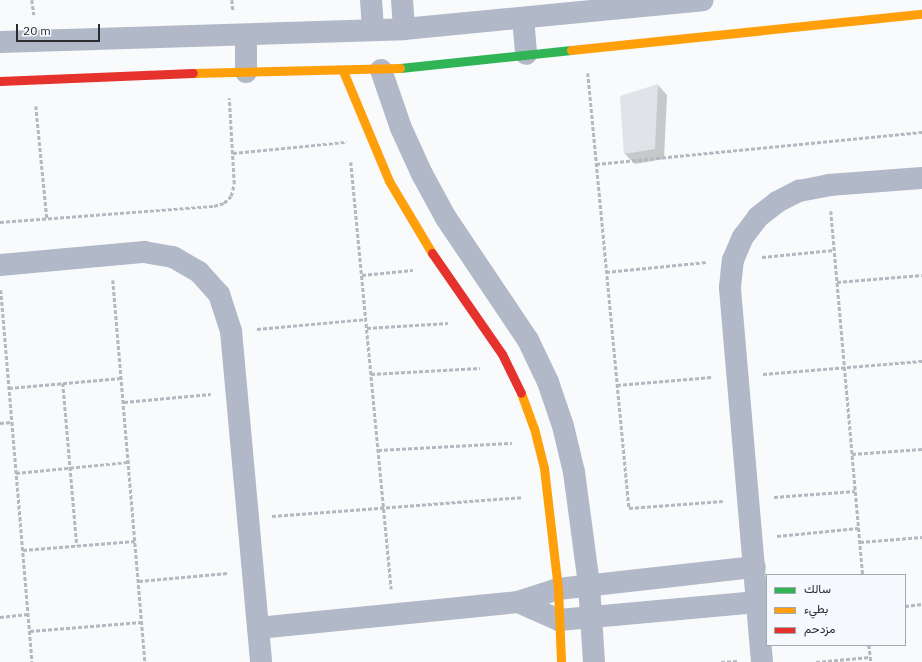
<!DOCTYPE html>
<html>
<head>
<meta charset="utf-8">
<style>
  body { margin:0 }
  #map { position:relative; width:922px; height:662px; overflow:hidden; background:#f8fafc; font-family:"IBM Plex Sans",Vazirmatn,sans-serif }
  div>[style] { position:absolute }
  .shadow>* { inset:0; background:#0003 }
  .building>* { inset:0; background:#e0e3e7 }
  .path>* { height:2.5px; margin-top:-1.25px; transform-origin:0; background:repeating-linear-gradient(90deg,#b3b8c1 0 4px,transparent 0 6px) }
  .street>* { height:22px; margin:-11px; padding:0 11px; transform-origin:11px; border-radius:11px; background:#b1b8c8 }
  .fast>* { height:9px; margin:-4.5px; padding:0 4.5px; transform-origin:4.5px; border-radius:4.5px; background:#30b455 }
  .slow>* { height:9px; margin:-4.5px; padding:0 4.5px; transform-origin:4.5px; border-radius:4.5px; background:#ff9f0a }
  .jam>* { height:9px; margin:-4.5px; padding:0 4.5px; transform-origin:4.5px; border-radius:4.5px; background:#e5322d }
  span { translate:-50% -50%; white-space:nowrap; text-align:center; line-height:1.15; -webkit-text-stroke:3.5px #f6f9fe; paint-order:stroke }
  .legend { position:absolute; left:766px; top:574px; width:140px; height:72px; box-sizing:border-box; background:#f6f9fe; border:1px solid #a4a7ab; margin:0; padding:5px 7px; list-style:none; font-size:12px; color:#2a2c2f }
  .legend li { display:flex; align-items:center; gap:8px; height:20px }
  .legend b { width:20px; border:1px solid #a4a7ab }
  .scale { position:absolute; left:16px; top:24px; width:84px; height:18px; box-sizing:border-box; border:2px solid #2a2c2f; border-top:0; padding-left:5px; font-size:12px; line-height:14px; white-space:nowrap; color:#2a2c2f; -webkit-text-stroke:3px #f6f9fe; paint-order:stroke }
</style>
</head>
<body>
<div id="map">
  <div class="shadow">
    <i style="clip-path:polygon(658px 85px,667px 95px,664px 159px,635px 164px,625px 154px)"></i>
  </div>
  <div class="building">
    <i style="clip-path:polygon(658px 84px,655px 149px,624px 154px,620px 96px)"></i>
  </div>
  <div class="path">
    <i style="left:32px;top:0;width:15px;rotate:82deg"></i>
    <i style="left:232px;top:0;width:10px;rotate:84deg"></i>
    <i style="left:588px;top:73px;width:437px;rotate:84.6deg"></i>
    <i style="left:629px;top:508px;width:94px;rotate:-4.3deg"></i>
    <i style="left:36px;top:106px;width:114px;rotate:84.4deg"></i>
    <i style="left:233px;top:153px;width:114px;rotate:-5.6deg"></i>
    <i style="left:351px;top:162px;width:429px;rotate:84.6deg"></i>
    <i style="left:596px;top:164px;width:328px;rotate:-5.6deg"></i>
    <i style="left:831px;top:211px;width:365px;rotate:85deg"></i>
    <i style="left:0;top:222px;width:215px;rotate:-4.3deg"></i>
    <i style="left:214px;top:206px;width:10px;rotate:-17deg"></i>
    <i style="left:224px;top:203px;width:10px;rotate:-45deg"></i>
    <i style="left:231px;top:196px;width:12px;rotate:-76deg"></i>
    <i style="left:234px;top:184px;width:86px;rotate:-93.3deg"></i>
    <i style="left:762px;top:257px;width:72px;rotate:-5.6deg"></i>
    <i style="left:606px;top:272px;width:101px;rotate:-5.7deg"></i>
    <i style="left:362px;top:275px;width:51px;rotate:-5.6deg"></i>
    <i style="left:113px;top:280px;width:383px;rotate:85.2deg"></i>
    <i style="left:837px;top:282px;width:85px;rotate:-4.7deg"></i>
    <i style="left:1px;top:290px;width:373px;rotate:85.2deg"></i>
    <i style="left:367px;top:328px;width:81px;rotate:-3.5deg"></i>
    <i style="left:257px;top:329px;width:109px;rotate:-5.2deg"></i>
    <i style="left:371px;top:374px;width:109px;rotate:-3.2deg"></i>
    <i style="left:763px;top:374px;width:160px;rotate:-4.7deg"></i>
    <i style="left:63px;top:383px;width:163px;rotate:85.1deg"></i>
    <i style="left:617px;top:385px;width:95px;rotate:-4.8deg"></i>
    <i style="left:9px;top:388px;width:113px;rotate:-5.1deg"></i>
    <i style="left:124px;top:402px;width:87px;rotate:-5.3deg"></i>
    <i style="left:0;top:423px;width:12px;rotate:-5deg"></i>
    <i style="left:378px;top:450px;width:134px;rotate:-3deg"></i>
    <i style="left:852px;top:454px;width:70px;rotate:-4.1deg"></i>
    <i style="left:16px;top:473px;width:114px;rotate:-5.6deg"></i>
    <i style="left:774px;top:497px;width:81px;rotate:-4.2deg"></i>
    <i style="left:272px;top:516px;width:251px;rotate:-4.3deg"></i>
    <i style="left:777px;top:536px;width:82px;rotate:-5.6deg"></i>
    <i style="left:860px;top:542px;width:62px;rotate:-4.6deg"></i>
    <i style="left:23px;top:550px;width:112px;rotate:-4.6deg"></i>
    <i style="left:139px;top:581px;width:89px;rotate:-5.1deg"></i>
    <i style="left:905px;top:606px;width:17px;rotate:-7deg"></i>
    <i style="left:0;top:617px;width:28px;rotate:-6deg"></i>
    <i style="left:30px;top:631px;width:112px;rotate:-4.6deg"></i>
    <i style="left:869px;top:645px;width:17px;rotate:83deg"></i>
    <i style="left:721px;top:662px;width:16px;rotate:-4deg"></i>
    <i style="left:816px;top:662px;width:54px;rotate:-5.3deg"></i>
  </div>
  <div class="street">
    <i style="left:371px;top:0;width:30px;rotate:86deg"></i>
    <i style="left:402px;top:0;width:29px;rotate:86deg"></i>
    <i style="left:523px;top:18px;width:36px;rotate:85deg"></i>
    <i style="left:0;top:42px;width:404px;rotate:-1.8deg"></i>
    <i style="left:404px;top:29px;width:300px;rotate:-5.5deg"></i>
    <i style="left:381px;top:70px;width:61px;rotate:71deg"></i>
    <i style="left:401px;top:128px;width:51px;rotate:65.5deg"></i>
    <i style="left:422px;top:174px;width:50px;rotate:61.4deg"></i>
    <i style="left:446px;top:218px;width:147px;rotate:56.1deg"></i>
    <i style="left:528px;top:340px;width:47px;rotate:64.5deg"></i>
    <i style="left:548px;top:382px;width:46px;rotate:71.2deg"></i>
    <i style="left:563px;top:426px;width:47px;rotate:76.6deg"></i>
    <i style="left:574px;top:472px;width:114px;rotate:82.4deg"></i>
    <i style="left:589px;top:585px;width:77px;rotate:86.3deg"></i>
    <i style="left:246px;top:72px;width:37px;rotate:-90deg"></i>
    <i style="left:0;top:265px;width:145px;rotate:-5.2deg"></i>
    <i style="left:144px;top:252px;width:29px;rotate:10deg"></i>
    <i style="left:173px;top:257px;width:30px;rotate:30deg"></i>
    <i style="left:199px;top:272px;width:30px;rotate:48deg"></i>
    <i style="left:219px;top:294px;width:39px;rotate:72deg"></i>
    <i style="left:231px;top:331px;width:332px;rotate:84.8deg"></i>
    <i style="left:518px;top:602px;width:45px;rotate:23.7deg"></i>
    <i style="left:559px;top:620px;width:199px;rotate:-5.2deg"></i>
    <i style="left:258px;top:628px;width:261px;rotate:-5.7deg"></i>
    <i style="left:518px;top:602px;width:42px;rotate:-18deg"></i>
    <i style="left:558px;top:589px;width:198px;rotate:-6.4deg"></i>
    <i style="left:762px;top:662px;width:376px;rotate:-94.9deg"></i>
    <i style="left:730px;top:287px;width:27px;rotate:-84deg"></i>
    <i style="left:733px;top:260px;width:25px;rotate:-67deg"></i>
    <i style="left:743px;top:237px;width:25px;rotate:-53deg"></i>
    <i style="left:758px;top:217px;width:24px;rotate:-38deg"></i>
    <i style="left:777px;top:202px;width:25px;rotate:-27deg"></i>
    <i style="left:799px;top:191px;width:31px;rotate:-11deg"></i>
    <i style="left:829px;top:185px;width:93px;rotate:-4.3deg"></i>
  </div>
  <div class="fast">
    <i style="left:400px;top:68px;width:172px;rotate:-6deg"></i>
  </div>
  <div class="slow">
    <i style="left:571px;top:50px;width:353px;rotate:-5.9deg"></i>
    <i style="left:343px;top:71px;width:119px;rotate:67.3deg"></i>
    <i style="left:389px;top:181px;width:84px;rotate:59.2deg"></i>
    <i style="left:193px;top:73px;width:207px;rotate:-1.4deg"></i>
    <i style="left:521px;top:393px;width:37px;rotate:70deg"></i>
    <i style="left:534px;top:428px;width:41px;rotate:76deg"></i>
    <i style="left:544px;top:468px;width:122px;rotate:83.4deg"></i>
    <i style="left:558px;top:589px;width:73px;rotate:87.6deg"></i>
  </div>
  <div class="jam">
    <i style="left:0;top:81px;width:193px;rotate:-2.4deg"></i>
    <i style="left:432px;top:253px;width:123px;rotate:55.3deg"></i>
    <i style="left:502px;top:354px;width:43px;rotate:64deg"></i>
  </div>
  <ul class="legend">
  <li><b style="height:5px;background:#30b455"></b>سالك</li>
  <li><b style="height:5px;background:#ff9f0a"></b>بطيء</li>
  <li><b style="height:5px;background:#e5322d"></b>مزدحم</li>
  </ul>
  <div class="scale">20 m</div>
</div>
</body>
</html>
